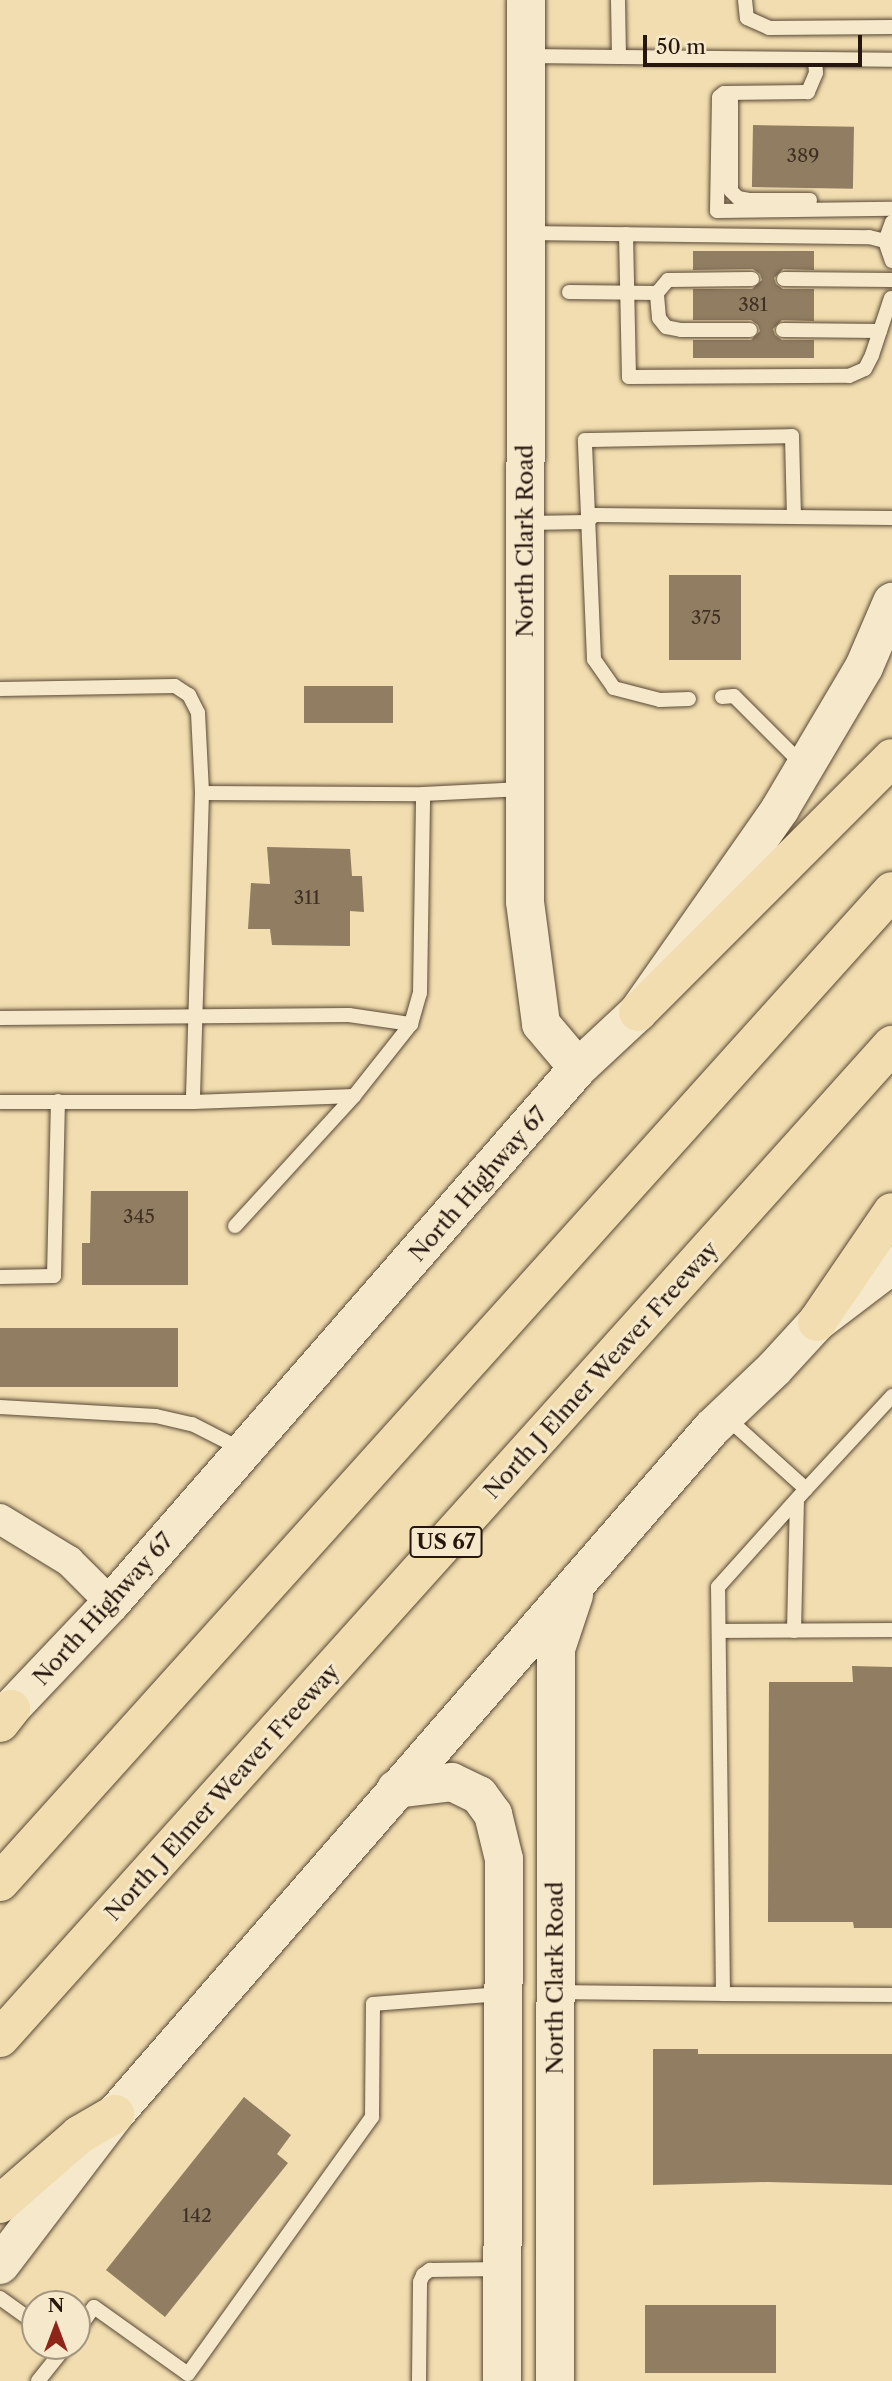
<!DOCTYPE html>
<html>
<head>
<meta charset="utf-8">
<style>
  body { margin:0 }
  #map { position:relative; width:892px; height:2381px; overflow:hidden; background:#f1ddaf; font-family:"Libre Caslon Text",serif }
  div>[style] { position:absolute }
  .building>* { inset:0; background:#907d62; transform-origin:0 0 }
  .roads { filter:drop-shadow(0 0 2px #594836) drop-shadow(0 0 2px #594836) }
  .lane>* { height:14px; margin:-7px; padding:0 7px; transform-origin:7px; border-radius:7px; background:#f6e9cb }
  .street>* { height:30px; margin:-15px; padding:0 15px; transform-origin:15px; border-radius:15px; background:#f6e9cb }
  .secondary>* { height:38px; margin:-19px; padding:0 19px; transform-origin:19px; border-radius:19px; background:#f6e9cb }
  .highway>* { height:38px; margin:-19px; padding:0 19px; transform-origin:19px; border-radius:19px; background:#f1ddaf }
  span { translate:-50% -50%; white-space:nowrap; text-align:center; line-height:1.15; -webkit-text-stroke:6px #f6e9cb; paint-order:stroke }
  .number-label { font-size:19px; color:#403023 }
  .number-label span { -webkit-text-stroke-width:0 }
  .shield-label span { padding:2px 5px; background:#f6e9cb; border:2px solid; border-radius:5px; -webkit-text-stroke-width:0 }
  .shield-label { font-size:21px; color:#26160e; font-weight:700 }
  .street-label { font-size:23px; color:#26160e }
  .north { position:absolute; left:21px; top:2290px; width:70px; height:70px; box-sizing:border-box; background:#f6e9cb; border:2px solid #a3957f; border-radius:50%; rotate:0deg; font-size:19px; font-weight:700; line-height:28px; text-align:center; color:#26160e }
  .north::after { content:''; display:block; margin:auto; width:24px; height:32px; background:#8f2418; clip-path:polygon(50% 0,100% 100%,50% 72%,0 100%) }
  .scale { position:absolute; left:643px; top:35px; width:219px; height:32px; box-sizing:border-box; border:4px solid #26160e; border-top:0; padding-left:9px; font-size:21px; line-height:24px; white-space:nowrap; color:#26160e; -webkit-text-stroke:5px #f6e9cb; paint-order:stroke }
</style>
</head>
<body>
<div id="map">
  <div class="building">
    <i style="left:753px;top:125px;width:101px;height:62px;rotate:1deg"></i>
    <i style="clip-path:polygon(693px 251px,814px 251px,814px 270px,783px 269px,774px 278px,776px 284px,783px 289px,814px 289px,814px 321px,782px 320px,773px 329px,775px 335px,782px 340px,814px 340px,814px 358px,693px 358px,693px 340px,751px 340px,760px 331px,758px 325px,751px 320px,693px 320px,693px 289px,752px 289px,762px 280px,760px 274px,753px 269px,693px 270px)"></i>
    <i style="left:669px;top:575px;width:72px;height:85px"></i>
    <i style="left:304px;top:686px;width:89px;height:37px"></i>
    <i style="clip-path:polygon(267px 847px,350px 849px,352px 876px,362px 876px,364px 912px,350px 911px,350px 946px,272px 945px,270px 929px,248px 929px,251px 883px,270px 884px)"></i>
    <i style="clip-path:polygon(91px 1191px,188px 1191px,188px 1285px,82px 1285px,82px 1243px,90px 1243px)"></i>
    <i style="left:0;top:1328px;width:178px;height:59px"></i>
    <i style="clip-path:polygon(852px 1666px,892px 1667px,892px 1928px,854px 1928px,853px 1922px,768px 1922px,769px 1682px,853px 1682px)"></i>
    <i style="clip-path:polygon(653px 2049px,698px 2049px,698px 2054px,892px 2054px,892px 2185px,767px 2182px,653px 2185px)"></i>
    <i style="clip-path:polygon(244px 2097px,291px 2135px,277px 2154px,288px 2163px,165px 2317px,106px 2270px)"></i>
    <i style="left:645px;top:2305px;width:131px;height:68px"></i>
  </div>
  <div class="roads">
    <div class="lane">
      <i style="left:618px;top:0;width:57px;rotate:89deg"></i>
      <i style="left:619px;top:57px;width:273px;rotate:0.6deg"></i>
      <i style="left:745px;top:0;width:18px;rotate:84deg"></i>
      <i style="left:747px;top:18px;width:24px;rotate:24deg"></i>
      <i style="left:769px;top:28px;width:123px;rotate:-0.5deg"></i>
      <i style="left:527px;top:56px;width:92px;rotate:0.6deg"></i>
      <i style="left:815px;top:59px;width:14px;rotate:86deg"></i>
      <i style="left:816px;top:73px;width:21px;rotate:113deg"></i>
      <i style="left:808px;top:92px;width:84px;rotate:179.3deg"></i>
      <i style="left:724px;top:93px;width:6px;rotate:141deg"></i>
      <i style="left:719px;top:97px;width:114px;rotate:91deg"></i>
      <i style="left:717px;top:211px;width:175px;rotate:-0.7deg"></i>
      <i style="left:731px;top:93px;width:98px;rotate:90deg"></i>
      <i style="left:731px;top:191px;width:10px;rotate:45deg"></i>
      <i style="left:738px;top:198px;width:11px;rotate:10deg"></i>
      <i style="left:749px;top:200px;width:61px"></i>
      <i style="left:892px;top:222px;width:20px;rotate:110deg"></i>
      <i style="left:885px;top:241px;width:21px;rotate:71deg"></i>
      <i style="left:527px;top:233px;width:342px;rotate:0.7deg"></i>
      <i style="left:869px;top:237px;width:16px;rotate:14deg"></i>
      <i style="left:626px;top:234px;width:143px;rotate:88.8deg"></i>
      <i style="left:629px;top:377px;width:220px;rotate:-0.3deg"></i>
      <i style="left:849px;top:376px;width:17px;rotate:-24deg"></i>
      <i style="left:865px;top:369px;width:16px;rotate:-63deg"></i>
      <i style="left:872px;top:355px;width:60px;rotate:-71.6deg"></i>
      <i style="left:784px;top:279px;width:108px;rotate:0.5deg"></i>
      <i style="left:569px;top:292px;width:88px;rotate:0.7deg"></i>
      <i style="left:750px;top:330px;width:69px;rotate:180deg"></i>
      <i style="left:681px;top:330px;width:15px;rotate:-169deg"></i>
      <i style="left:666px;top:327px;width:11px;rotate:-128deg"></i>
      <i style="left:659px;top:318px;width:25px;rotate:-95deg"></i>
      <i style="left:657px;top:293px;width:17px;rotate:-50deg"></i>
      <i style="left:668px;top:280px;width:84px;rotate:-0.7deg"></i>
      <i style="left:783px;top:330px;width:97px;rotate:0.6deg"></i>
      <i style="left:526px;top:523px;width:61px;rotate:-0.9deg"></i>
      <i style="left:587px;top:522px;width:10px;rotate:-45deg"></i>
      <i style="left:594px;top:515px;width:298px;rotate:0.6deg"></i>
      <i style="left:0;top:689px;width:175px;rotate:-1deg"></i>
      <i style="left:175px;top:686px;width:17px;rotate:33deg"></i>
      <i style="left:189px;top:695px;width:20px;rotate:63deg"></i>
      <i style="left:198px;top:713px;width:80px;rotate:87.1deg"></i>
      <i style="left:202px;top:793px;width:309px;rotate:91.7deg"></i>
      <i style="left:722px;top:697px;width:12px;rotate:-5deg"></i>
      <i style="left:734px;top:696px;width:99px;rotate:45deg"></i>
      <i style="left:689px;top:699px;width:29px;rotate:178deg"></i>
      <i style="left:660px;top:700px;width:48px;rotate:-165.4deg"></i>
      <i style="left:614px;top:688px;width:35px;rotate:-125deg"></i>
      <i style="left:594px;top:659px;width:219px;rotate:-92.4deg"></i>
      <i style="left:585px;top:440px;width:207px;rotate:-1.1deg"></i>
      <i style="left:792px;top:436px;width:80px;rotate:88.6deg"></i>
      <i style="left:202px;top:793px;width:221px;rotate:0.3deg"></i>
      <i style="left:423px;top:794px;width:100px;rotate:-2.9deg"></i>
      <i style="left:0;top:1018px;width:349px;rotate:-0.5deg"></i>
      <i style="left:349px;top:1015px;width:63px;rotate:8.3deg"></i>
      <i style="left:0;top:1102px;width:193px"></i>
      <i style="left:193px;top:1102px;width:161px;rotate:-2.1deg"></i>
      <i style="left:235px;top:1226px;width:176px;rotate:-47.5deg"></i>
      <i style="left:354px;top:1096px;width:92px;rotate:-51.6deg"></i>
      <i style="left:411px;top:1024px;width:32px;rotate:-74deg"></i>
      <i style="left:420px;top:993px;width:199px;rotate:-89.1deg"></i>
      <i style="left:0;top:1277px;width:54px;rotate:-1.1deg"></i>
      <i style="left:54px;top:1276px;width:175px;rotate:-88.7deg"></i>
      <i style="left:0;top:1407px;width:156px;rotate:3.3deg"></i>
      <i style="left:156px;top:1416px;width:37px;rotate:13deg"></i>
      <i style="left:192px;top:1424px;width:57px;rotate:27deg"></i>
      <i style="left:806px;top:1489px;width:127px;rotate:-47.2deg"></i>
      <i style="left:719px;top:1631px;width:173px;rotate:-0.3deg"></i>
      <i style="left:794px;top:1631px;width:131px;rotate:-88.7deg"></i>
      <i style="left:557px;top:1992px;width:166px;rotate:0.7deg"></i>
      <i style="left:723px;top:1994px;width:407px;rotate:-90.7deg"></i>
      <i style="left:718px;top:1587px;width:132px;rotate:-48.1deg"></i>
      <i style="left:806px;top:1489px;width:108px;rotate:-138deg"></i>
      <i style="left:723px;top:1994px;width:169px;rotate:0.3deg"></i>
      <i style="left:0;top:2298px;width:43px;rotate:35.5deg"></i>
      <i style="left:77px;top:2331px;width:29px;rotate:-55deg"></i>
      <i style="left:94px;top:2307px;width:115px;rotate:35.5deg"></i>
      <i style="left:188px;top:2374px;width:316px;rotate:-54.4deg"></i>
      <i style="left:372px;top:2117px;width:113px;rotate:-89.5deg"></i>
      <i style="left:373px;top:2004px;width:128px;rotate:-4.5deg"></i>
      <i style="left:38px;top:2381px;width:45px;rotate:-51.3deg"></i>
      <i style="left:419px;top:2381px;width:99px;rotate:-89.4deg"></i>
      <i style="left:420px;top:2282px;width:8px;rotate:-67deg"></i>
      <i style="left:423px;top:2275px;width:9px;rotate:-36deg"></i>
      <i style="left:430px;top:2270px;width:71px;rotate:-0.8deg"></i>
    </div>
    <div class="street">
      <i style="left:0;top:1519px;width:81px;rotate:31.3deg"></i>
      <i style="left:69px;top:1561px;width:59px;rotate:45deg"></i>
    </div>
    <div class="secondary">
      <i style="left:526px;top:0;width:902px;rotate:90.06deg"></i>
      <i style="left:525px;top:902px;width:123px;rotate:82.5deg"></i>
      <i style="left:541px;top:1024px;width:57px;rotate:49.9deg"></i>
      <i style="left:0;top:1720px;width:161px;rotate:-46.5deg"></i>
      <i style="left:111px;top:1603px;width:710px;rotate:-48.88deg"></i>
      <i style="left:578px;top:1068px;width:82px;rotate:-43deg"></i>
      <i style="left:638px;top:1012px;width:248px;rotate:-55deg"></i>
      <i style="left:780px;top:809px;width:165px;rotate:-59.4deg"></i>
      <i style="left:864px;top:667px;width:71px;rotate:-66.7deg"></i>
      <i style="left:396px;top:1789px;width:56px;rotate:-7.1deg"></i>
      <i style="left:452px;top:1782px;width:30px;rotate:26deg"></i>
      <i style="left:479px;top:1795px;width:24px;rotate:54deg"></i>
      <i style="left:493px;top:1814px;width:46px;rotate:76.3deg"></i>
      <i style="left:504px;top:1859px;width:522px;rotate:90.22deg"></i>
      <i style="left:0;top:2265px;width:190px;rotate:-52.7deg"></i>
      <i style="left:115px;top:2114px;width:909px;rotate:-48.97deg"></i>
      <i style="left:712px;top:1428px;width:86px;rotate:-43.6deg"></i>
      <i style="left:774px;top:1369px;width:64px;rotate:-47.5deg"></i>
      <i style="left:817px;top:1322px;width:94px;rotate:-37.2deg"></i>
      <i style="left:555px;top:2381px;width:732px;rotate:-89.92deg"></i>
      <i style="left:556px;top:1649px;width:57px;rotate:-71.6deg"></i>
    </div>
    <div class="highway">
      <i style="left:638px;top:1012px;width:359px;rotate:-45deg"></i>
      <i style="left:817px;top:1322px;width:133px;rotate:-55.7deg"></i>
      <i style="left:0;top:1723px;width:18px;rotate:-52deg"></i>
      <i style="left:0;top:1882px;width:1333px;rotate:-48.01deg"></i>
      <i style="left:0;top:2038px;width:1335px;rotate:-48.07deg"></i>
      <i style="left:0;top:2204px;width:105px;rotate:-41.1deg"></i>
      <i style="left:79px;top:2135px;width:42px;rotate:-30.3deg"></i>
    </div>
  </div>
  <div class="number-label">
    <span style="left:803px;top:156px">389</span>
    <span style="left:753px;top:305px">381</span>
    <span style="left:706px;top:618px">375</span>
    <span style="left:307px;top:898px">311</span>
    <span style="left:139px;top:1217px">345</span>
    <span style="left:197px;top:2216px">142</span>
  </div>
  <div class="shield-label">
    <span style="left:446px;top:1542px">US 67</span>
  </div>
  <div class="street-label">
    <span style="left:525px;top:541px;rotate:-90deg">North Clark Road</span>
    <span style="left:478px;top:1184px;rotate:-49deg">North Highway 67</span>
    <span style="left:601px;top:1370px;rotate:-48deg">North J Elmer Weaver Freeway</span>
    <span style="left:103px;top:1609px;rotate:-48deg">North Highway 67</span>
    <span style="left:222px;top:1792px;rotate:-48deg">North J Elmer Weaver Freeway</span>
    <span style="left:555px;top:1978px;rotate:-90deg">North Clark Road</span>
  </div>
  <div class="north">N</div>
  <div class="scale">50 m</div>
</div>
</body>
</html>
